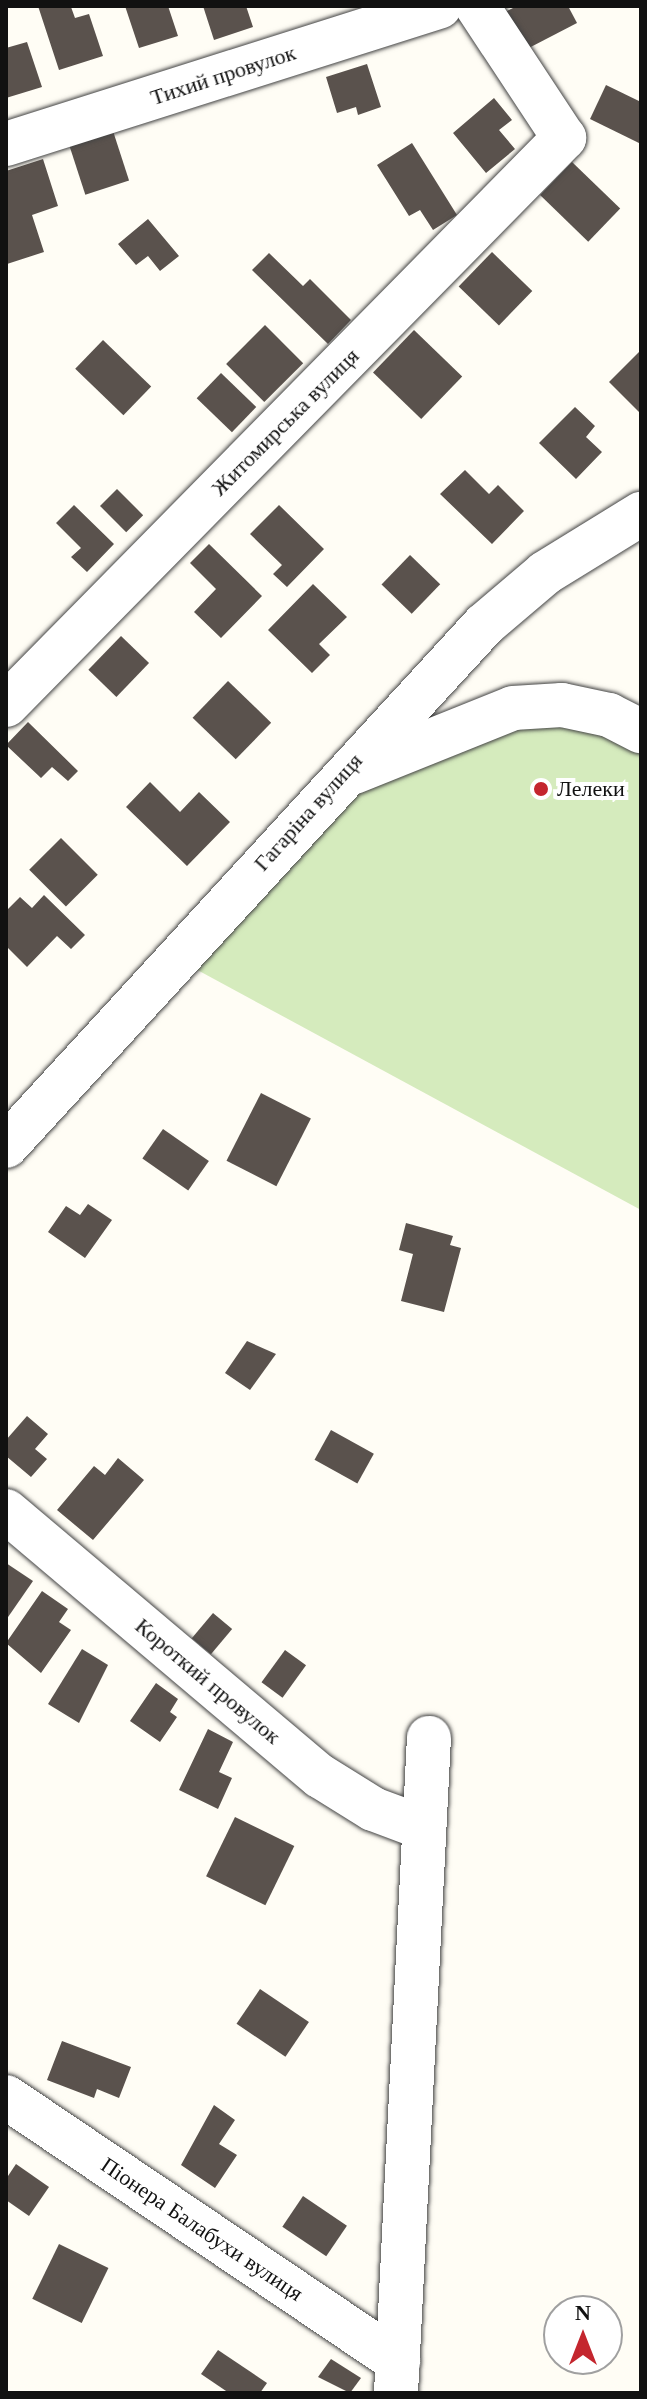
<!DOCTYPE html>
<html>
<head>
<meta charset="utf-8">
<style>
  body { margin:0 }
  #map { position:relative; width:647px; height:2399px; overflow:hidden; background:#fffdf5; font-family:Georgia,serif }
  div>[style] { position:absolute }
  .green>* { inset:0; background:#d5ebbd }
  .building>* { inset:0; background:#5a524d; transform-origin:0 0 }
  .roads { filter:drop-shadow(0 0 2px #444) drop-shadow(0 0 2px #444) }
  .minor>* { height:44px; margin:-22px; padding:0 22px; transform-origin:22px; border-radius:22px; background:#fff }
  .dots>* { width:22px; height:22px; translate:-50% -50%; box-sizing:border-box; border:4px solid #fff; border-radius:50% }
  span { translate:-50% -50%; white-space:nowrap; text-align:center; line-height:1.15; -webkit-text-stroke:8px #fff; paint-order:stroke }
  .street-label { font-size:22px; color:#111 }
  .poi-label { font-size:22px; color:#111 }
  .left { translate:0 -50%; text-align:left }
  .frame { position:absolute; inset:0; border:8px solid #111; pointer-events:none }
  .north { position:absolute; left:543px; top:2295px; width:80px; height:80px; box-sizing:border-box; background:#fff; border:2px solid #a0a0a0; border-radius:50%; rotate:0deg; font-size:22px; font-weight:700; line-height:32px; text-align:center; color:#111 }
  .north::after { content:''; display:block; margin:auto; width:28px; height:36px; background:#c4262e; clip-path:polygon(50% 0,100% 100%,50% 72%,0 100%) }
</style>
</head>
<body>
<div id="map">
  <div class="green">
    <i style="clip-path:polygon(560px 720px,641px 747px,641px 1210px,190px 966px,344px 793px,472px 739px)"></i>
  </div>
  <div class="building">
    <i style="clip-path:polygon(38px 6px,71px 7px,75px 18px,89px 14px,103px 56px,59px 70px)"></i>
    <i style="clip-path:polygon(125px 6px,168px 6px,178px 36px,139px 48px)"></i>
    <i style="clip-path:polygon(203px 6px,246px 6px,253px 27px,214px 40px)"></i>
    <i style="clip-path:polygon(517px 6px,568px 6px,577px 23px,523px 51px,503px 13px)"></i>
    <i style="clip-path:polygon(27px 42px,42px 87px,6px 98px,6px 48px)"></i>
    <i style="clip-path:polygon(367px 64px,381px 107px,358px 115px,356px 107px,337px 113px,326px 77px)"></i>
    <i style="clip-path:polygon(606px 85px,641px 102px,641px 144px,590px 119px)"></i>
    <i style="clip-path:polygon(494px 98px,512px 120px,499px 130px,515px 149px,486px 173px,453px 133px)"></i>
    <i style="left:113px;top:131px;width:52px;height:46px;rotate:72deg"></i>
    <i style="clip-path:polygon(412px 143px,457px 215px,433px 230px,420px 210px,409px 216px,377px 165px)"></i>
    <i style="clip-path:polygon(43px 159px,58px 206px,32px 215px,44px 252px,7px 264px,6px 171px)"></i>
    <i style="left:572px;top:162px;width:67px;height:46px;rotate:44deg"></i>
    <i style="clip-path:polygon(148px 219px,179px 256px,160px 271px,148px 256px,136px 265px,118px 244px)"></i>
    <i style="left:492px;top:252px;width:56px;height:48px;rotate:44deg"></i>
    <i style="clip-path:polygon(269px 253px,303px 286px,310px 279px,351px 320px,328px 344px,252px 270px)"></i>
    <i style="left:265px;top:325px;width:54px;height:55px;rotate:45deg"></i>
    <i style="left:414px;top:330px;width:67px;height:59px;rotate:44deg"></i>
    <i style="left:103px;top:340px;width:67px;height:40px;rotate:44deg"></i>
    <i style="clip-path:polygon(641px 350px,641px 414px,609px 382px)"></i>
    <i style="left:221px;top:373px;width:49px;height:35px;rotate:44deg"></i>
    <i style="clip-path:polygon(575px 407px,595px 426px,586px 437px,602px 452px,576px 479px,539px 443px)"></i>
    <i style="clip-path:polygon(465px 470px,489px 494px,498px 485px,524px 511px,492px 544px,440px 494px)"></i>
    <i style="left:117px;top:489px;width:37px;height:24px;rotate:45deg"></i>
    <i style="clip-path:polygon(74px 505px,114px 544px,87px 572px,71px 557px,81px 548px,56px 523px)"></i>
    <i style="clip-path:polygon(279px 505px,324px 549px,287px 587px,273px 574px,282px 565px,250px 534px)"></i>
    <i style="clip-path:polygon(209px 544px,262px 596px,221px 638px,194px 612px,216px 589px,190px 563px)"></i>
    <i style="left:410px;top:555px;width:42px;height:41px;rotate:44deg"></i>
    <i style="clip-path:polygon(313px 584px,347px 617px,319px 644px,330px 655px,312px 673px,268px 630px)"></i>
    <i style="left:121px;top:636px;width:39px;height:47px;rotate:44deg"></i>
    <i style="left:228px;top:681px;width:60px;height:51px;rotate:44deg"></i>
    <i style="clip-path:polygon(28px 722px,78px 771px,68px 781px,52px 767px,41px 778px,6px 745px)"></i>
    <i style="clip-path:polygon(150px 782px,180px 812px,199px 792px,230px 822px,187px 866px,126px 807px)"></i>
    <i style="left:61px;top:838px;width:52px;height:45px;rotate:45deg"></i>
    <i style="clip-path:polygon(44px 895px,85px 935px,71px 949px,57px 936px,27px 967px,6px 946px,6px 911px,20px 897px,32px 908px)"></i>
    <i style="left:261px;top:1093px;width:56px;height:76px;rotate:27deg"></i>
    <i style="left:163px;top:1129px;width:56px;height:36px;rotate:35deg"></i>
    <i style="clip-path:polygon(88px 1204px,112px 1220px,85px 1258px,48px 1232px,66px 1206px,80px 1215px)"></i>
    <i style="clip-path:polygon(406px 1223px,453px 1236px,450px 1245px,461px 1248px,444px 1312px,401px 1301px,413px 1254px,399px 1250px)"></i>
    <i style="clip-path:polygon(247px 1341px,276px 1354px,250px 1390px,225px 1373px)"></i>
    <i style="clip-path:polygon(27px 1416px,48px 1434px,35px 1449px,47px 1459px,31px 1477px,6px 1456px,6px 1440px)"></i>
    <i style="left:331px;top:1430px;width:49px;height:34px;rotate:29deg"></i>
    <i style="clip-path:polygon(118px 1458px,144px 1480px,93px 1540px,57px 1510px,94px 1466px,105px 1475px)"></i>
    <i style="clip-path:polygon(6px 1563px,33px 1581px,6px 1620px)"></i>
    <i style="clip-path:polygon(42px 1591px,68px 1609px,59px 1622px,71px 1630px,41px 1673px,6px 1643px)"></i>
    <i style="left:213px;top:1613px;width:25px;height:33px;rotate:40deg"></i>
    <i style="clip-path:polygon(82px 1649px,108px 1665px,79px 1723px,48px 1704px)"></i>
    <i style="left:285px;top:1650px;width:26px;height:40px;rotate:36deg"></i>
    <i style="clip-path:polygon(156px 1683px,178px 1699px,170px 1712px,177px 1717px,160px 1742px,130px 1721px)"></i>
    <i style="clip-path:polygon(208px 1729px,233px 1742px,219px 1772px,232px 1778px,218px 1809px,179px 1790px)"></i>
    <i style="left:235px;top:1817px;width:66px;height:66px;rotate:26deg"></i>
    <i style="left:260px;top:1989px;width:59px;height:42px;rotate:34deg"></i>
    <i style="clip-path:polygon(62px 2041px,131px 2067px,119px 2098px,97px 2089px,94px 2098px,47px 2080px)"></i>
    <i style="clip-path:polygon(214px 2105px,235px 2120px,219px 2144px,237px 2155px,215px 2188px,181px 2165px)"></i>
    <i style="clip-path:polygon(16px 2164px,49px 2187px,29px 2216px,6px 2200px,6px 2179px)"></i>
    <i style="left:303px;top:2196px;width:53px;height:37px;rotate:34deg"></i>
    <i style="left:59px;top:2244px;width:55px;height:61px;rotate:26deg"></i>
    <i style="clip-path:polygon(218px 2350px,267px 2383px,260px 2393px,229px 2393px,201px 2374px)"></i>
    <i style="clip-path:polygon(331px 2359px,361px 2378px,350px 2393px,318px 2377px)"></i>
  </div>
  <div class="roads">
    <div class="minor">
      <i style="left:6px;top:144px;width:455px;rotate:-17.6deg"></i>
      <i style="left:6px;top:705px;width:796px;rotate:-45.46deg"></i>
      <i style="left:564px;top:138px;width:158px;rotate:-123.4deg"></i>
      <i style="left:354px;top:772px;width:171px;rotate:-21.9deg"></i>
      <i style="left:513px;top:708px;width:49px;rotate:-3.5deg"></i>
      <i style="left:562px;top:705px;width:48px;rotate:12deg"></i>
      <i style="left:609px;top:715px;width:36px;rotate:27deg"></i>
      <i style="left:6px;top:1146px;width:707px;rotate:-47.46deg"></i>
      <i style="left:484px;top:625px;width:80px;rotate:-40.4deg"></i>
      <i style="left:545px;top:573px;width:113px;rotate:-31.6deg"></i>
      <i style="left:6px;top:1511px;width:411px;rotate:40.2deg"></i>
      <i style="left:320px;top:1776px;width:62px;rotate:31.9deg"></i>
      <i style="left:373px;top:1809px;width:54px;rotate:20.4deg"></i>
      <i style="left:6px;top:2097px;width:473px;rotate:34deg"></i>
      <i style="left:396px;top:2393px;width:656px;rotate:-87.12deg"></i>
    </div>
  </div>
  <div class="dots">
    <i style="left:541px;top:789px;background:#c4262e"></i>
  </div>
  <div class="street-label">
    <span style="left:223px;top:75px;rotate:-18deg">Тихий провулок</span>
    <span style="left:285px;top:422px;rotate:-45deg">Житомирська вулиця</span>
    <span style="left:308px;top:812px;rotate:-48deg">Гагаріна вулиця</span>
    <span style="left:208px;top:1681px;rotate:40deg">Короткий провулок</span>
    <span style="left:202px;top:2229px;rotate:34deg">Піонера Балабухи вулиця</span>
  </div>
  <div class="poi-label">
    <span class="left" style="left:557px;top:789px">Лелеки</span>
  </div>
  <div class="frame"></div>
  <div class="north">N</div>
</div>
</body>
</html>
